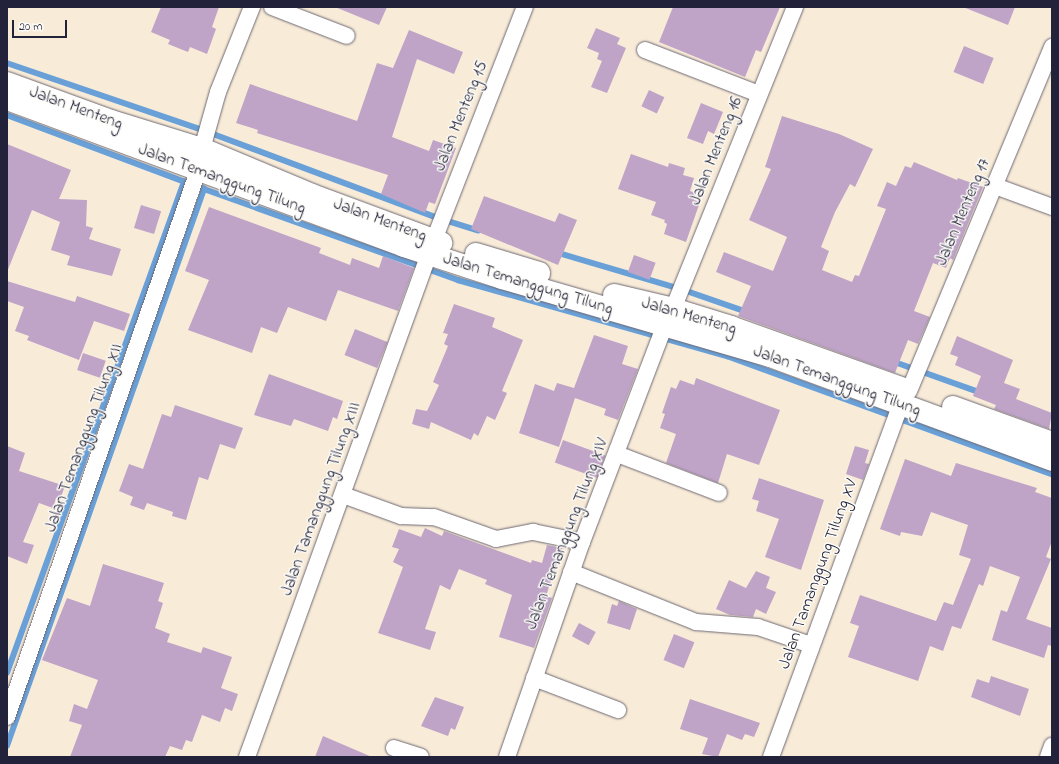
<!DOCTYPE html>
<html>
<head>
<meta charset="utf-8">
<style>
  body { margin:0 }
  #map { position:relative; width:1059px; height:764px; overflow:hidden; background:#f8ebd8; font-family:"Indie Flower",sans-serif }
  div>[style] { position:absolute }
  .stream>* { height:5.5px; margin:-2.75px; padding:0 2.75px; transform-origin:2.75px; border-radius:2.75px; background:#69a0d7 }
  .building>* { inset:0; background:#bfa4c8; transform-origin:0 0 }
  .roads { filter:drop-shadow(0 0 1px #6d6872) drop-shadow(0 0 1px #6d6872) }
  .street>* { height:16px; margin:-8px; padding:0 8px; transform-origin:8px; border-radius:8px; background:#fff }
  .secondary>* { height:22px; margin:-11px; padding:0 11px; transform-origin:11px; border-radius:11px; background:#fff }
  span { translate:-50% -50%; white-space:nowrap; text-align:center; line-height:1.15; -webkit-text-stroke:3px #fdfcf7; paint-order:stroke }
  .street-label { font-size:17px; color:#22223b }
  .frame { position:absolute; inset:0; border:8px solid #22223b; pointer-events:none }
  .scale { position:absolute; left:12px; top:20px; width:55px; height:18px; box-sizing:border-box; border:2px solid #22223b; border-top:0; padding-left:5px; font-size:12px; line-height:14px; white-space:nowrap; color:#22223b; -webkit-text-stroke:3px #fdfcf7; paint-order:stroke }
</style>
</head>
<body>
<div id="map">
  <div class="stream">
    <i style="left:7px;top:63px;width:213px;rotate:18.9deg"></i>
    <i style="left:208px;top:132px;width:249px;rotate:20.5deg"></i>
    <i style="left:441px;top:219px;width:39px;rotate:17deg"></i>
    <i style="left:7px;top:115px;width:199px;rotate:20.6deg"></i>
    <i style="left:193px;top:185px;width:282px;rotate:19.7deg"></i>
    <i style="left:458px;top:280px;width:280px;rotate:15.8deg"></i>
    <i style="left:727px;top:356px;width:346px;rotate:20deg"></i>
    <i style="left:555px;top:252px;width:131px;rotate:16.4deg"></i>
    <i style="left:681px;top:289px;width:70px;rotate:19.2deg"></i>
    <i style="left:892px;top:361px;width:96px;rotate:19.6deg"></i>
    <i style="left:7px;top:673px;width:522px;rotate:-70.18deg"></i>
    <i style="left:7px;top:746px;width:591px;rotate:-70.52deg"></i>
  </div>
  <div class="building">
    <i style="clip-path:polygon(161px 7px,219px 7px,212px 27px,216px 29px,207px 54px,190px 47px,188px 52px,168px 44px,170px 40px,151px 32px)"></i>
    <i style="clip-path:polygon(335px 7px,387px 7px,379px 25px)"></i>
    <i style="clip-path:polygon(673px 7px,780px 7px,761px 52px,756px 50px,745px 77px,659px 42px)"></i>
    <i style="clip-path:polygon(963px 7px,1015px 7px,1008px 25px)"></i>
    <i style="clip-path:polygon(596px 28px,620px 38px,617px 44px,626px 48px,607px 93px,591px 87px,602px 61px,597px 59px,599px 53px,587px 48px)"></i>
    <i style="clip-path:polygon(409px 30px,463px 52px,454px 74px,417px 59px,392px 137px,429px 151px,433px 140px,456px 148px,435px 204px,429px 202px,425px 213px,381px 194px,388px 175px,257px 133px,258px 130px,236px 123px,250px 84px,357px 121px,377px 63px,393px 68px)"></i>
    <i style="left:964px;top:46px;width:32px;height:28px;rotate:22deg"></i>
    <i style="left:649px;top:90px;width:17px;height:18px;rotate:25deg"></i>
    <i style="clip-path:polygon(701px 103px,723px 112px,714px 134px,708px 131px,703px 144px,687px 138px)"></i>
    <i style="clip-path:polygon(782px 116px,839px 134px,873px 149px,855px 187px,850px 184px,835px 212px,821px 247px,829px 251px,822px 270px,852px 282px,855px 275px,859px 276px,886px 209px,877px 206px,887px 182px,896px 186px,905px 166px,911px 168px,914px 162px,957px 180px,958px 178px,983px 187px,953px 260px,950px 258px,946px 268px,933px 263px,914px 311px,930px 317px,918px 344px,908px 340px,895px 373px,738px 316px,751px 286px,716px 272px,724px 252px,773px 271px,787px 237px,749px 220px,771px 169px,765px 167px)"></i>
    <i style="clip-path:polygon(7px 144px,71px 170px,59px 199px,87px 200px,86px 226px,93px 228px,89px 239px,121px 249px,112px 276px,67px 265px,70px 256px,51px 250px,60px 222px,32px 210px,7px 272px)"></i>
    <i style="clip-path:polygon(631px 154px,668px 167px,669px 163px,685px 168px,683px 175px,694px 178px,690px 191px,696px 193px,694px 200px,700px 202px,686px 242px,664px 234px,667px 224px,664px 222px,665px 220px,651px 215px,656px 202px,618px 189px)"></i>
    <i style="clip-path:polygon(484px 196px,555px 222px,559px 213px,577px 220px,558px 265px,471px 229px)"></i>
    <i style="left:141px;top:205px;width:21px;height:24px;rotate:17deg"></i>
    <i style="clip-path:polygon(209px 207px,321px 248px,319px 253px,350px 265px,352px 258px,379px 268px,383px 256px,414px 268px,398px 311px,338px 290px,326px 321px,288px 307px,277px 333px,261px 327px,252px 353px,188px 330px,209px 280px,185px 271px)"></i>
    <i style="left:634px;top:255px;width:23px;height:18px;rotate:20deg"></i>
    <i style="clip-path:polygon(7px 281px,75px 302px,77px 296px,130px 314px,124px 331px,94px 321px,79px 360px,27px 340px,29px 336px,15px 331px,24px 307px,7px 301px)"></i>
    <i style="clip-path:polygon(454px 304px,495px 318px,492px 327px,523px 340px,502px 391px,507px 393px,495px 420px,487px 416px,478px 436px,474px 433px,471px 440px,431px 422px,429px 429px,412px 424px,416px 409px,427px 411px,439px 385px,433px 382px,448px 346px,444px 344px,448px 334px,443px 333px)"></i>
    <i style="left:355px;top:329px;width:35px;height:28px;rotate:22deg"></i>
    <i style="clip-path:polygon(594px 335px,628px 346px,622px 364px,638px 369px,618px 420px,604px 415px,606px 409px,575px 398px,559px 447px,519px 433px,535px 384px,554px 391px,557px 383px,574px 388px)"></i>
    <i style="clip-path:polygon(957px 336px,1013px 360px,1004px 383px,1020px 389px,1016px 399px,1052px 413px,1049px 429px,994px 409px,996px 405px,973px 396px,981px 376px,955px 365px,958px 357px,950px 354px)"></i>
    <i style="left:83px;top:353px;width:24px;height:18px;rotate:19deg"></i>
    <i style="clip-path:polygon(269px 374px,343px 401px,337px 419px,333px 417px,328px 431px,294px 419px,291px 426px,254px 415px)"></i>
    <i style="clip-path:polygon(696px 378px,780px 410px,759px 465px,727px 454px,718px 483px,666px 463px,676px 434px,660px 428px,665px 414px,662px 413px,671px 387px,676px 389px,680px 380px,694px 385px)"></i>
    <i style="clip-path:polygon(175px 405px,243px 428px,235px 449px,220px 444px,208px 480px,199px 477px,186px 520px,172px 516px,173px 512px,147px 503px,144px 510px,130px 505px,133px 497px,119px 491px,129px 464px,143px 469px,162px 414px,171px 417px)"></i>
    <i style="left:563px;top:440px;width:45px;height:24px;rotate:20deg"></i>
    <i style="clip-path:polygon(7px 446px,25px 453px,19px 471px,65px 486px,60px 499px,56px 498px,53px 508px,39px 503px,23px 542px,34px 545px,27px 564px,7px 556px)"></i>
    <i style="clip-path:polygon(855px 446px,869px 450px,865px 463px,869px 464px,863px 480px,846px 474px)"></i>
    <i style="clip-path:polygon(905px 459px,951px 476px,956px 463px,1037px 488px,1035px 492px,1052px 498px,1052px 541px,1046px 557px,1051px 559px,1026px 619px,1052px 628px,1052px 646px,1048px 645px,1044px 658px,992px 640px,1001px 610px,1007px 612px,1020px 577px,990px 566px,983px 586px,979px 584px,961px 629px,952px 626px,943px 651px,930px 646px,918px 681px,848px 657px,859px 626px,850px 623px,860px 595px,936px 621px,944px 602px,953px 605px,971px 559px,959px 555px,968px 525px,931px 512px,922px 536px,901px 532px,900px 536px,880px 529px)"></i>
    <i style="clip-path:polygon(759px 478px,824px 500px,801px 570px,765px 557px,779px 519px,756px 511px,759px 501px,752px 499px)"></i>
    <i style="clip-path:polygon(425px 528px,442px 536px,444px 531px,531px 563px,532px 560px,542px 563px,547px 545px,562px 548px,546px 596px,552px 598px,534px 648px,499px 637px,512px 595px,485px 584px,487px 580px,459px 569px,450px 590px,440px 585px,425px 629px,436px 632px,430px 650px,378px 633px,403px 567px,393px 562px,399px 549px,392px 547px,399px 529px,421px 537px)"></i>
    <i style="clip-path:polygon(103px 564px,164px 583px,158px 601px,163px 603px,155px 628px,170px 634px,167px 642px,201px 653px,203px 647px,232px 657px,221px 688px,238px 694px,232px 711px,225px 708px,220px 722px,202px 715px,192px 742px,186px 740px,182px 750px,170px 746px,165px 757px,70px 757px,82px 725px,69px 721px,74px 704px,87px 709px,98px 680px,42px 660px,67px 598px,90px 606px)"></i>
    <i style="clip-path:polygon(756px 571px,770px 577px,766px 588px,776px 592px,766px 614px,756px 609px,753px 617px,730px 615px,716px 609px,729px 580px,746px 588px)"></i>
    <i style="clip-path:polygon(619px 601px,637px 609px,630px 630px,607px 623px,612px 604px,617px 606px)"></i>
    <i style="left:579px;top:623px;width:19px;height:15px;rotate:28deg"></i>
    <i style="left:674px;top:634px;width:22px;height:28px;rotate:22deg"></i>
    <i style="clip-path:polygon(991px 676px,1029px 689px,1020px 716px,971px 697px,977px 679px,989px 683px)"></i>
    <i style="clip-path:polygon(435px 697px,464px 707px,455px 730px,451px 728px,448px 736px,421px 726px)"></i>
    <i style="clip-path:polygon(690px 699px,760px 723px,754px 737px,745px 734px,742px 740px,727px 734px,718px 757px,702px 754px,708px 738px,680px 729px)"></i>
    <i style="clip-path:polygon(323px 736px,372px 757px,315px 757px)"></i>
  </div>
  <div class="roads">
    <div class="street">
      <i style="left:272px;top:7px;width:80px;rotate:21.1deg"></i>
      <i style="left:645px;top:50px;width:122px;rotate:21.1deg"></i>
      <i style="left:202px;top:149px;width:59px;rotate:-74.3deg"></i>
      <i style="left:218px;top:92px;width:92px;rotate:-68.2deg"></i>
      <i style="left:995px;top:186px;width:61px;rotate:20.2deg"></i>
      <i style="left:673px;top:309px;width:326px;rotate:-68deg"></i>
      <i style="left:909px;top:391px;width:373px;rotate:-67.4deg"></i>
      <i style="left:617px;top:454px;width:109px;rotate:20.9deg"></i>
      <i style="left:343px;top:495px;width:62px;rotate:19.9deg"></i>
      <i style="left:401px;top:516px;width:33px;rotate:2deg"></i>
      <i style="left:434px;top:517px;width:66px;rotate:19.5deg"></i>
      <i style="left:496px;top:539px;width:38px;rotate:-11deg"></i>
      <i style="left:533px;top:532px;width:50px;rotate:11.5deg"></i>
      <i style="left:571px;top:572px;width:135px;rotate:21.8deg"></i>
      <i style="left:696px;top:622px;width:62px;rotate:4.6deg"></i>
      <i style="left:758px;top:627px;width:56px;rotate:18.8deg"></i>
      <i style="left:534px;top:678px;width:90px;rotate:20.9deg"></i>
      <i style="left:7px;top:717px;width:578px;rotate:-70.72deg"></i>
      <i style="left:394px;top:748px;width:28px;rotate:18deg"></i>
      <i style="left:247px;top:757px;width:550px;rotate:-70.11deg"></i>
      <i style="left:434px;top:240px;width:250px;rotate:-68.7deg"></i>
      <i style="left:507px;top:757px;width:228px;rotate:-70.8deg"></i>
      <i style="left:582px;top:542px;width:232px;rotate:-69.1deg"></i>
      <i style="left:771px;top:757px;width:376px;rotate:-69.8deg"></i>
      <i style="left:1048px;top:757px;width:12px;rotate:-70deg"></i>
    </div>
    <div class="secondary">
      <i style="left:7px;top:83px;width:111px;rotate:20.1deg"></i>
      <i style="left:111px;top:121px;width:95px;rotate:17.1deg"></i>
      <i style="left:202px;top:149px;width:119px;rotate:22.7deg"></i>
      <i style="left:312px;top:195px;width:138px;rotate:20.4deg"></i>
      <i style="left:7px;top:99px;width:423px;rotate:20.3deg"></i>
      <i style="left:404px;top:246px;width:103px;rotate:18.1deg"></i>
      <i style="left:502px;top:278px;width:279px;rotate:16.2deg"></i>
      <i style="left:770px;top:356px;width:301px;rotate:20.2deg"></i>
      <i style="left:476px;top:254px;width:66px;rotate:16.8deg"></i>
      <i style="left:614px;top:295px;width:61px;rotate:13.3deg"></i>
      <i style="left:673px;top:309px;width:61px;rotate:17.2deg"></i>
      <i style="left:731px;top:327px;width:181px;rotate:19.7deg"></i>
      <i style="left:953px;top:407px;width:105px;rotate:20deg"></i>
    </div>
  </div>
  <div class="street-label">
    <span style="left:76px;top:108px;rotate:20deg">Jalan Menteng</span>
    <span style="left:461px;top:116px;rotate:-68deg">Jalan Menteng 15</span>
    <span style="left:716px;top:151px;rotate:-68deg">Jalan Menteng 16</span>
    <span style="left:222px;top:179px;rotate:20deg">Jalan Temanggung Tilung</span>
    <span style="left:963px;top:212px;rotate:-67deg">Jalan Menteng 17</span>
    <span style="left:380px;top:220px;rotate:20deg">Jalan Menteng</span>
    <span style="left:528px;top:284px;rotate:17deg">Jalan Temanggung Tilung</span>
    <span style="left:689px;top:316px;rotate:16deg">Jalan Menteng</span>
    <span style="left:837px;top:381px;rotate:20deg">Jalan Temanggung Tilung</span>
    <span style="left:84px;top:438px;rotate:-70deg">Jalan Temanggung Tilung XII</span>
    <span style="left:321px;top:499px;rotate:-70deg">Jalan Tamanggung Tilung XIII</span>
    <span style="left:567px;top:534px;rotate:-69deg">Jalan Temanggung Tilung XIV</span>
    <span style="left:818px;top:574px;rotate:-70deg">Jalan Tamanggung Tilung XV</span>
  </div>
  <div class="frame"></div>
  <div class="scale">20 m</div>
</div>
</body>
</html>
